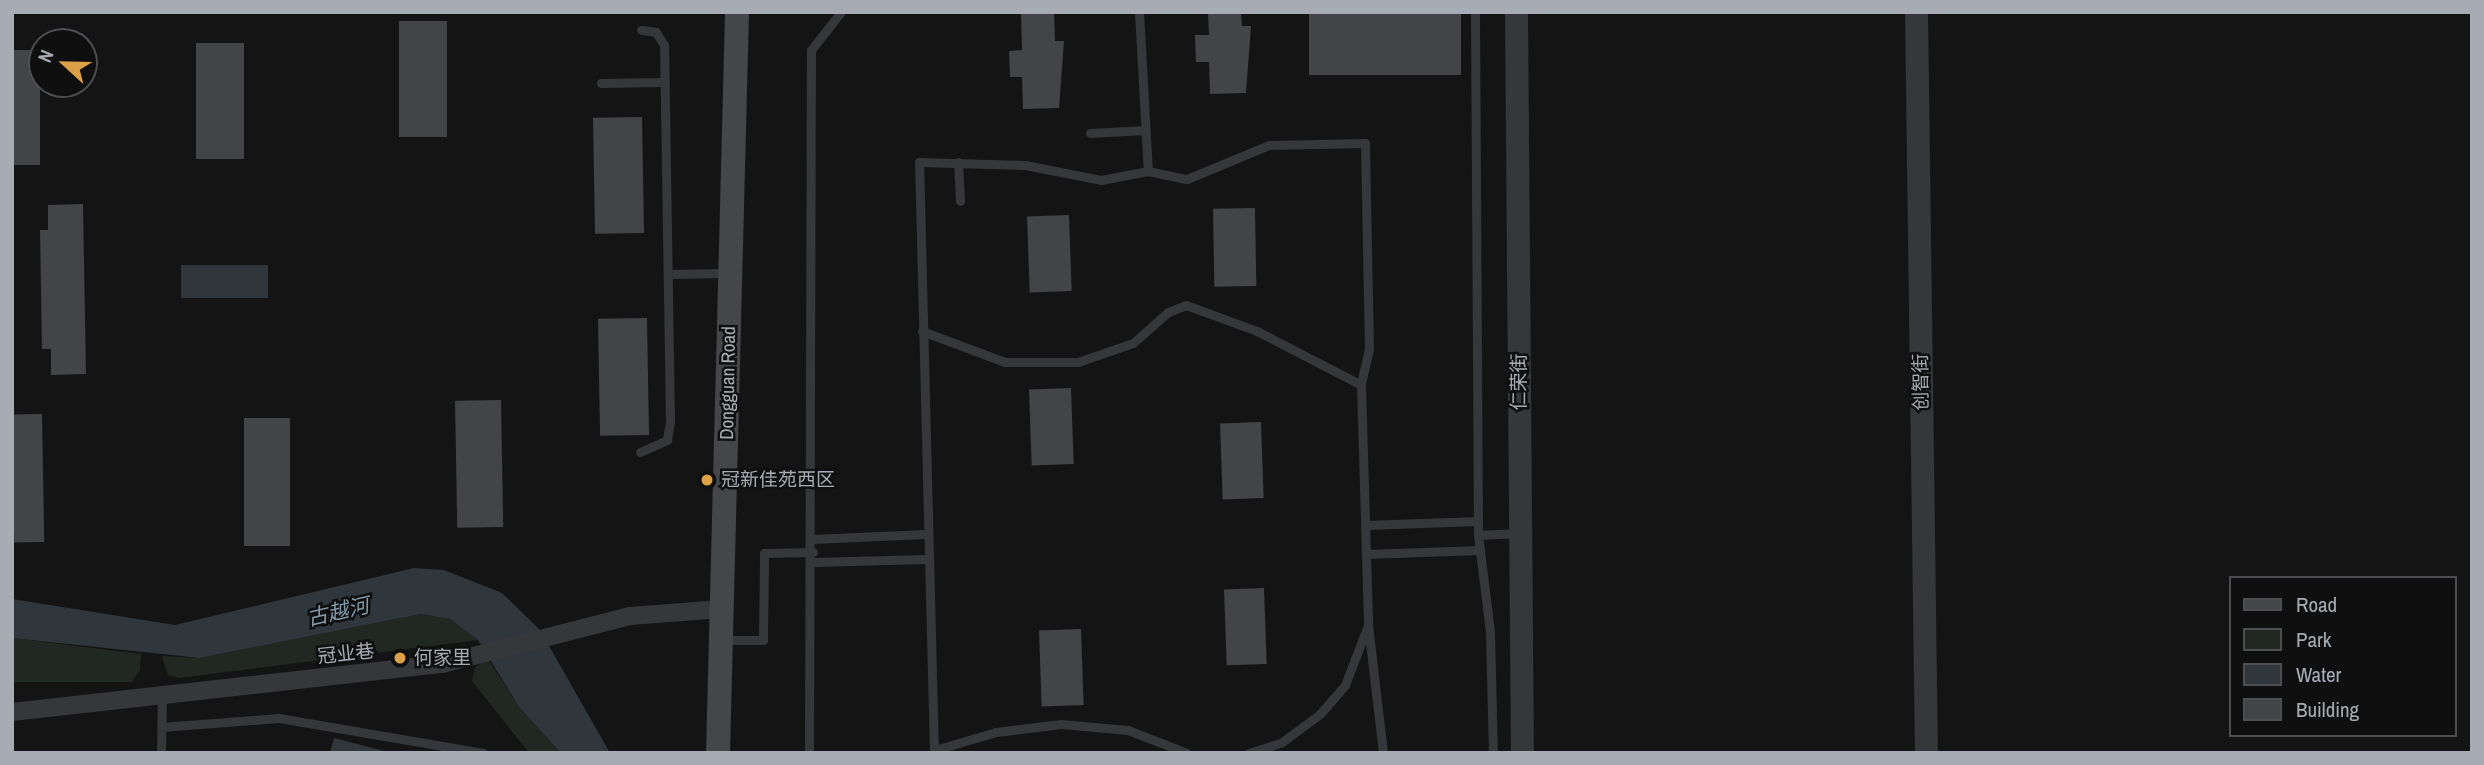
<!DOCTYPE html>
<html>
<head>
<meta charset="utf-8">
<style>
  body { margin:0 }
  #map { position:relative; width:2484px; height:765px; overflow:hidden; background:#141415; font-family:"Archivo Narrow","Noto Sans SC",sans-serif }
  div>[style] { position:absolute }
  .green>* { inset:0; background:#212821 }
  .water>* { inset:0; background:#2f373d; transform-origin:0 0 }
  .building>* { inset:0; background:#434448; transform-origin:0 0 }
  .service>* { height:9px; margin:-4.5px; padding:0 4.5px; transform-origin:4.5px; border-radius:4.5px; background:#36373a }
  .minor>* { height:18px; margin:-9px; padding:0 9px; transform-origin:9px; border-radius:9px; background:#36373a }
  .tertiary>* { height:23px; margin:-11.5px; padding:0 11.5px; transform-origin:11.5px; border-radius:11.5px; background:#36373a }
  .secondary>* { height:24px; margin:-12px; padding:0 12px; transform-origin:12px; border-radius:12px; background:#44464a }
  .dots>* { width:19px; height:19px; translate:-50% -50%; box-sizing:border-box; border:4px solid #0f0f10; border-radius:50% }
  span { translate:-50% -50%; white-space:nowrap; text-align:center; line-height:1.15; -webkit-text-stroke:5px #0f0f10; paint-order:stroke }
  .street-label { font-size:19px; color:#a7acb4 }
  .poi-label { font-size:19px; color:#a7acb4 }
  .left { translate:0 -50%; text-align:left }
  .water-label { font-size:21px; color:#829bab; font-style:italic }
  .frame { position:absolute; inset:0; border:14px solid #a7acb4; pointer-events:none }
  .legend { position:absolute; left:2229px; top:576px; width:228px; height:161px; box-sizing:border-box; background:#0f0f10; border:2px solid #4c4e52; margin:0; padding:9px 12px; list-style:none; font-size:21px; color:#a7acb4 }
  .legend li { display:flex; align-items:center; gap:14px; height:35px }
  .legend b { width:35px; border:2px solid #4c4e52 }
  .north { position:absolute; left:28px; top:28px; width:70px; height:70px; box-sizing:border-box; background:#0f0f10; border:2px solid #4c4e52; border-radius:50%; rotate:292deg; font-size:19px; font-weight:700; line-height:28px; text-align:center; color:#a7acb4 }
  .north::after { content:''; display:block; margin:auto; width:24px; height:32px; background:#dca046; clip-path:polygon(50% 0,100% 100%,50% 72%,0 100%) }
</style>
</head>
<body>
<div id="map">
  <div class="green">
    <i style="clip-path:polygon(421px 614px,450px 619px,478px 640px,179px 678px,168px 675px,162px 656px,200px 658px)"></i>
    <i style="clip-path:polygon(12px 638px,141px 654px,140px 670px,132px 682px,12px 682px)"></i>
    <i style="clip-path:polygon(488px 659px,519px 707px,561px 753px,529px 753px,472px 681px,475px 667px)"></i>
  </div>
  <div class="water">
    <i style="left:268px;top:265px;width:33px;height:87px;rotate:90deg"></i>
    <i style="clip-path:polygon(414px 568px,444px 570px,502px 593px,540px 630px,610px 753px,561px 753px,519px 707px,478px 640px,450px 619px,421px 614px,200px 658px,12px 638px,12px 599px,175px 625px)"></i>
    <i style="clip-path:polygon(334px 738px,392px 753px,330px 753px)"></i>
  </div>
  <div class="building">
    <i style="clip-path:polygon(1054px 12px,1055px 41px,1064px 41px,1059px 108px,1023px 109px,1022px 77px,1010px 77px,1009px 51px,1022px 50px,1021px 13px)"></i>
    <i style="clip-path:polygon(1208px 12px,1241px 12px,1242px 26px,1251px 26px,1246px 93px,1210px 94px,1209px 62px,1196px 62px,1195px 35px,1209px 35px)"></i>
    <i style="left:1309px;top:12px;width:152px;height:63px"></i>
    <i style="left:399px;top:21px;width:48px;height:116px"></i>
    <i style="left:196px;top:43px;width:48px;height:116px"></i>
    <i style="left:12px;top:50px;width:28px;height:115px"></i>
    <i style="left:642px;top:117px;width:116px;height:49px;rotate:89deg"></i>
    <i style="clip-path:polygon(83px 204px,86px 374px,51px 375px,51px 349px,42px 349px,40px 230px,48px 230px,48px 205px)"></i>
    <i style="left:1255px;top:208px;width:78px;height:42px;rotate:89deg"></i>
    <i style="left:1069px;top:215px;width:76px;height:42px;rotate:88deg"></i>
    <i style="left:647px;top:318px;width:117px;height:49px;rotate:89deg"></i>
    <i style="left:1071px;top:388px;width:76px;height:42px;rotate:88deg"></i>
    <i style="left:501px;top:400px;width:127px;height:46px;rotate:89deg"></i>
    <i style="left:42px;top:414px;width:128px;height:30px;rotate:89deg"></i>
    <i style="left:244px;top:418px;width:46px;height:128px"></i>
    <i style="left:1261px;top:422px;width:76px;height:41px;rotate:88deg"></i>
    <i style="left:1264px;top:588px;width:76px;height:40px;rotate:88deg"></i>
    <i style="left:1081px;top:629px;width:76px;height:42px;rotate:88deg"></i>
  </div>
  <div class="service">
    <i style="left:1139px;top:12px;width:159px;rotate:86.8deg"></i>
    <i style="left:1475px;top:12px;width:523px;rotate:89.67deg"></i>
    <i style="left:1478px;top:535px;width:98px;rotate:82.9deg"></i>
    <i style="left:1490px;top:632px;width:121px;rotate:88.6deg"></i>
    <i style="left:601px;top:83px;width:63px;rotate:-0.9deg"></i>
    <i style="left:1090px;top:133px;width:55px;rotate:-3.1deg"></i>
    <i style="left:958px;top:162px;width:39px;rotate:87deg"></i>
    <i style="left:668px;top:274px;width:61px;rotate:-0.9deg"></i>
    <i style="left:922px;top:331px;width:89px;rotate:20.5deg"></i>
    <i style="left:1005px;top:362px;width:73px"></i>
    <i style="left:1078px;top:362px;width:58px;rotate:-19.1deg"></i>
    <i style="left:1133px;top:343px;width:47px;rotate:-41.5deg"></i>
    <i style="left:1168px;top:312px;width:19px;rotate:-21deg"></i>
    <i style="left:1186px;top:305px;width:76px;rotate:20.1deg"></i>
    <i style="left:1257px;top:331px;width:117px;rotate:27.4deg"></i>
    <i style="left:640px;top:452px;width:30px;rotate:-24deg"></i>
    <i style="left:667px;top:440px;width:18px;rotate:-81deg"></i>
    <i style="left:670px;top:422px;width:377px;rotate:-90.9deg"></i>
    <i style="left:664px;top:45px;width:15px;rotate:-122deg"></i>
    <i style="left:656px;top:32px;width:15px;rotate:-172deg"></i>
    <i style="left:1365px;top:525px;width:113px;rotate:-2deg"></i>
    <i style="left:1478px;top:535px;width:40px;rotate:-2.9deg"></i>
    <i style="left:813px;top:539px;width:112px;rotate:-2.6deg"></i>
    <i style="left:1366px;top:554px;width:114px;rotate:-2deg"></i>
    <i style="left:813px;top:562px;width:113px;rotate:-1.5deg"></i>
    <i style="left:723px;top:640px;width:40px"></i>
    <i style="left:763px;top:640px;width:87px;rotate:-89.3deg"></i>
    <i style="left:764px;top:553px;width:49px;rotate:-1.2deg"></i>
    <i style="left:162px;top:727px;width:117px;rotate:-4.4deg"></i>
    <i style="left:279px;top:718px;width:207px;rotate:9.7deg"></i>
    <i style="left:935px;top:750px;width:64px;rotate:-16.4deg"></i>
    <i style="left:996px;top:732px;width:65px;rotate:-7deg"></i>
    <i style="left:1061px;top:724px;width:67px;rotate:5.1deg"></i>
    <i style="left:1128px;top:730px;width:63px;rotate:21.3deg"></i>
    <i style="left:161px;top:753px;width:58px;rotate:-89deg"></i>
    <i style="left:809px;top:753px;width:703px;rotate:-89.84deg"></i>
    <i style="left:811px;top:50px;width:48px;rotate:-51.7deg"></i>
    <i style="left:934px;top:753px;width:591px;rotate:-91.45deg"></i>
    <i style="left:919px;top:162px;width:106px;rotate:1.6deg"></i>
    <i style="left:1025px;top:165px;width:77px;rotate:11.2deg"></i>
    <i style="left:1101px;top:180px;width:48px;rotate:-10.8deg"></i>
    <i style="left:1148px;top:171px;width:40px;rotate:12deg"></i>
    <i style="left:1187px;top:179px;width:89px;rotate:-22.5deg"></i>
    <i style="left:1269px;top:145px;width:96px;rotate:-1.2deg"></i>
    <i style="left:1365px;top:143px;width:206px;rotate:88.9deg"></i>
    <i style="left:1369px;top:349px;width:37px;rotate:103deg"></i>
    <i style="left:1361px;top:385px;width:240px;rotate:88.3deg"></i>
    <i style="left:1368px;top:625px;width:129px;rotate:83.3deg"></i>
    <i style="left:1249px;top:753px;width:35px;rotate:-18deg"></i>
    <i style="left:1282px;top:742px;width:47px;rotate:-36.4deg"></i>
    <i style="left:1320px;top:714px;width:38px;rotate:-49deg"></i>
    <i style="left:1345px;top:685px;width:64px;rotate:-69deg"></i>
  </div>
  <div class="minor">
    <i style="left:12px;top:712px;width:433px;rotate:-6.4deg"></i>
    <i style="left:442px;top:664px;width:194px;rotate:-14.3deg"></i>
    <i style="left:630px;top:616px;width:92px;rotate:-4.4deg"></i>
  </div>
  <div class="tertiary">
    <i style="left:1516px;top:12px;width:741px;rotate:89.54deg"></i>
    <i style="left:1916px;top:12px;width:741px;rotate:89.23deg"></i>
  </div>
  <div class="secondary">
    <i style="left:718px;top:753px;width:741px;rotate:-88.53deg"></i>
  </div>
  <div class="dots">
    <i style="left:707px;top:480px;background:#dca046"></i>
    <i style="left:400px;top:658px;background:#dca046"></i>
  </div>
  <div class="street-label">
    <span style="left:1519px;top:382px;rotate:-90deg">仁荣街</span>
    <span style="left:1921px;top:382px;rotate:-91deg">创智街</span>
    <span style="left:728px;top:383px;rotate:-89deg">Dongguan Road</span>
    <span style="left:346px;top:654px;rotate:-6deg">冠业巷</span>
  </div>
  <div class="poi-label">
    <span class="left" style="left:721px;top:480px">冠新佳苑西区</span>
    <span class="left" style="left:414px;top:658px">何家里</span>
  </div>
  <div class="water-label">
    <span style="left:338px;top:612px;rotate:-13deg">古越河</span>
  </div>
  <div class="frame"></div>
  <ul class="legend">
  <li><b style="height:9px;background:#44464a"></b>Road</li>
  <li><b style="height:19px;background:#212821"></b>Park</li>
  <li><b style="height:19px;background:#2f373d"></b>Water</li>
  <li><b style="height:19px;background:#434448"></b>Building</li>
  </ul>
  <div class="north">N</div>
</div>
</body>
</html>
